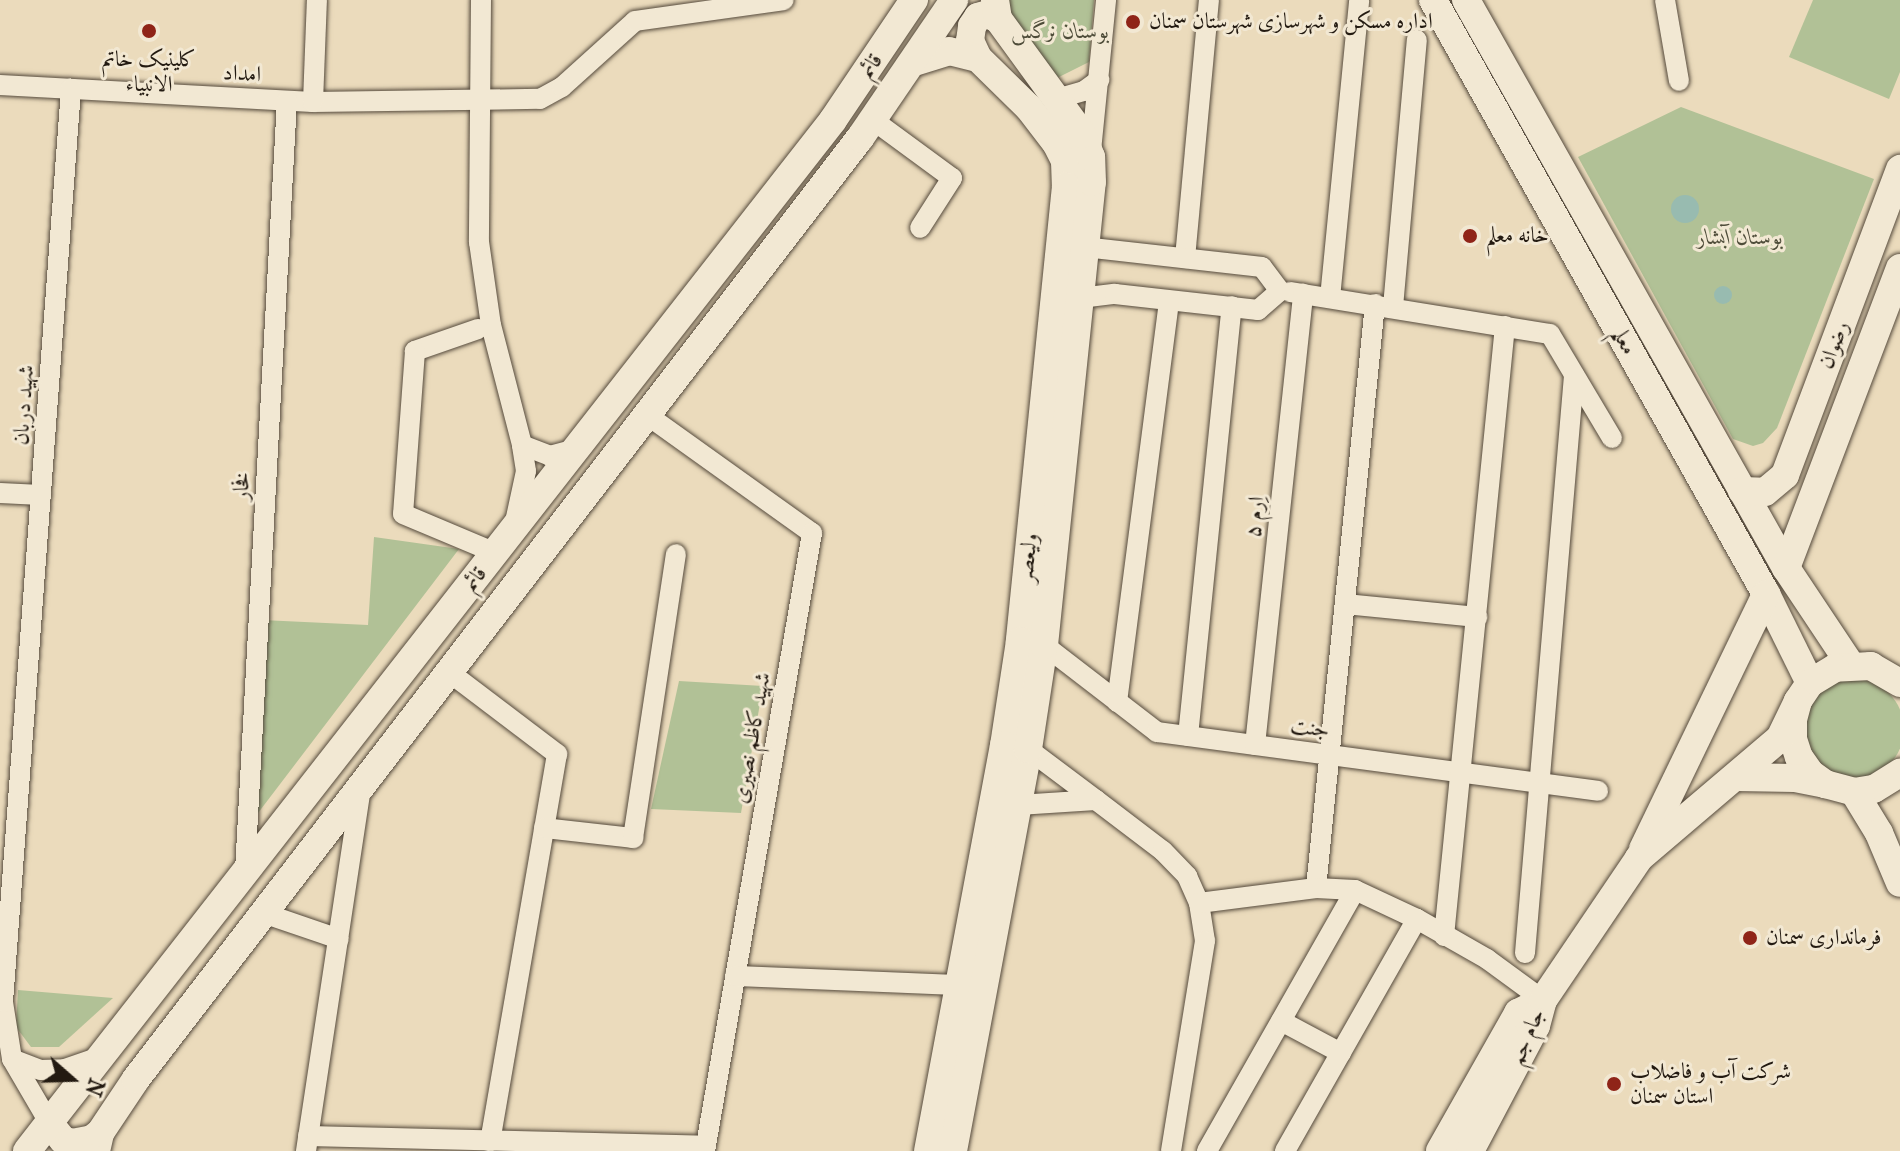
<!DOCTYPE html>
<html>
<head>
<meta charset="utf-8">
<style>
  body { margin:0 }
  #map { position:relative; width:1900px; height:1151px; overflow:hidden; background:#ebdbbc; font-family:"IM FELL French Canon",Amiri,serif }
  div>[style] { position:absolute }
  .green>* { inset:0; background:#b1c196 }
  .round { border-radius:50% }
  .water>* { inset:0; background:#98bbb0 }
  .roads { filter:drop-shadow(0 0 2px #554a3c) drop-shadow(0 0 2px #554a3c) }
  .street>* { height:20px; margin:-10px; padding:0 10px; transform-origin:10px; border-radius:10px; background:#f2e8d3 }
  .secondary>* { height:28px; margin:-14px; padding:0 14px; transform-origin:14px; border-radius:14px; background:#f2e8d3 }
  .dots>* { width:22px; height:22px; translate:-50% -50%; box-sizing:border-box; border:4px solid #f2e8d3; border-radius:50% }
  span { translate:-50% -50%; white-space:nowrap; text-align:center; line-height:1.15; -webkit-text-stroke:6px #f2e8d3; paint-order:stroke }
  .poi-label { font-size:22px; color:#231a11 }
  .left { translate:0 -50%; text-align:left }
  .park-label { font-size:22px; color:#4e4c39; font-style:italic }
  .street-label { font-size:22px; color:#231a11 }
  .north { position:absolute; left:32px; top:1039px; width:80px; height:80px; -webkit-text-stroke:6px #f2e8d3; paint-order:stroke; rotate:110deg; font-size:22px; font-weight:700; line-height:32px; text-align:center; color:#231a11 }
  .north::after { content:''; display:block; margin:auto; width:28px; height:36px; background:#231a11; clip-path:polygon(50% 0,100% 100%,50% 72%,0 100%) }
</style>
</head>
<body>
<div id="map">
  <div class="green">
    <i style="clip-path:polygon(1001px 0,1094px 0,1089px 62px,1053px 80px)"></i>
    <i style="clip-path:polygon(1813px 0,1900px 0,1900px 72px,1889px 99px,1789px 57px)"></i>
    <i style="clip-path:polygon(1681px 107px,1874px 179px,1777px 428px,1763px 443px,1753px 446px,1733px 439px,1578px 157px)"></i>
    <i style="clip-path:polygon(374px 537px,459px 549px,255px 817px,262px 620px,368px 625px)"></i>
    <i class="round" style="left:1804px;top:679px;width:100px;height:100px"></i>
    <i style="clip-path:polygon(679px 681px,763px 686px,741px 813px,651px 809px)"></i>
    <i style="clip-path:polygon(18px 990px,113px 998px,59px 1047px,31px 1047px,16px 1027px)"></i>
  </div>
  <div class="water">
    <i class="round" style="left:1671px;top:195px;width:28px;height:28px"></i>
    <i class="round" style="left:1714px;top:286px;width:18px;height:18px"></i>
  </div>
  <div class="roads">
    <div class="street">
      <i style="left:481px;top:0;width:242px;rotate:90.5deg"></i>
      <i style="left:479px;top:242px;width:84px;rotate:81.8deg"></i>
      <i style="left:491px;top:325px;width:124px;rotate:75.5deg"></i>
      <i style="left:1665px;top:0;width:82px;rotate:80.2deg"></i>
      <i style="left:0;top:85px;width:313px;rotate:3.1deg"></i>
      <i style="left:313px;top:102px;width:227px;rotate:-0.8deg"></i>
      <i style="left:540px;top:99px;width:25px;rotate:-29deg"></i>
      <i style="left:562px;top:87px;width:98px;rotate:-42.1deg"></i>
      <i style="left:635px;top:21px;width:150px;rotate:-8deg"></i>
      <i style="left:1056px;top:99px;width:29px;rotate:-16deg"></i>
      <i style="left:1084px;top:91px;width:19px;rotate:-36deg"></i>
      <i style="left:313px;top:102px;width:102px;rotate:-87.8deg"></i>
      <i style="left:873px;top:120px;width:98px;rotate:36.3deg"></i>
      <i style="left:952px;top:178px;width:59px;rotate:122.6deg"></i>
      <i style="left:1091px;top:151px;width:152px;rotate:-84.3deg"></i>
      <i style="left:1185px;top:258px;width:259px;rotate:-84.7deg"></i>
      <i style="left:1290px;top:292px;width:263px;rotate:9.2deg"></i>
      <i style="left:1550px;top:334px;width:121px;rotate:59.2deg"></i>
      <i style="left:1080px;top:298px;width:35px;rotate:-7deg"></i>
      <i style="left:1115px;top:294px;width:144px;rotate:6.4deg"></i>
      <i style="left:1258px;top:310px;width:29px;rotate:-41deg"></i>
      <i style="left:1280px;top:291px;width:30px;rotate:-127deg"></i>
      <i style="left:1262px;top:267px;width:178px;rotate:-173.6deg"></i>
      <i style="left:1330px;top:298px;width:299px;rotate:-84.4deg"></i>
      <i style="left:1393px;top:307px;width:268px;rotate:-84.9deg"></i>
      <i style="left:478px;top:329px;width:67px;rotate:160.8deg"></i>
      <i style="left:415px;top:351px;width:163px;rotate:94.2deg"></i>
      <i style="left:403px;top:514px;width:101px;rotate:22.8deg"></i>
      <i style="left:647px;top:415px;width:203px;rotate:35.6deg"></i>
      <i style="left:812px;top:533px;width:627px;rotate:99.82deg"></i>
      <i style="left:0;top:493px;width:41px;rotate:2.8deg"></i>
      <i style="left:515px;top:522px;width:52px;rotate:-77.8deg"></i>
      <i style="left:526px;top:471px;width:26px;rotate:-99deg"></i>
      <i style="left:522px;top:445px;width:30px;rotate:21deg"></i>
      <i style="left:550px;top:456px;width:28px;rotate:-15deg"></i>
      <i style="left:1345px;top:604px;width:133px;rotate:5.6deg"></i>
      <i style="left:1044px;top:645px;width:143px;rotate:37.6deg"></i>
      <i style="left:1157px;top:732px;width:445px;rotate:7.6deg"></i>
      <i style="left:449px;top:672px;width:136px;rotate:37.2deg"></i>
      <i style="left:557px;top:754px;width:393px;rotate:99.8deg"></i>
      <i style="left:1117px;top:702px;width:404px;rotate:-82.6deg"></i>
      <i style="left:1188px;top:736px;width:432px;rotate:-84.2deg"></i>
      <i style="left:1255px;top:745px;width:454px;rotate:-83.9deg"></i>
      <i style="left:1096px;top:800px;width:84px;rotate:37.3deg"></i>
      <i style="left:1163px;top:851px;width:35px;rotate:46deg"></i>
      <i style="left:1187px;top:876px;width:30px;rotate:66deg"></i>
      <i style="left:1199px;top:903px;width:38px;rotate:81deg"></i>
      <i style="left:1205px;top:941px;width:213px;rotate:99.2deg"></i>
      <i style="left:1018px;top:805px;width:78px;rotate:-3.7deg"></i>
      <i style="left:1096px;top:800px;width:85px;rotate:-143.1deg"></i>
      <i style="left:544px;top:828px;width:90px;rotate:6.4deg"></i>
      <i style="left:633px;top:838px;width:287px;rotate:-81.4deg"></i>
      <i style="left:245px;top:871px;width:771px;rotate:-86.88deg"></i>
      <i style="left:1316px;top:888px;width:587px;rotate:-84.23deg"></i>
      <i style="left:1199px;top:903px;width:118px;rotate:-7.3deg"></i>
      <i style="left:1316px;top:888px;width:39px;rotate:3deg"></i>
      <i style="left:1355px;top:890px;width:68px;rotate:25.1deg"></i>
      <i style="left:1417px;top:919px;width:81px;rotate:29.7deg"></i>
      <i style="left:1487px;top:959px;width:69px;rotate:36.2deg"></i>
      <i style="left:263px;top:913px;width:80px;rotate:18.9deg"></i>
      <i style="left:1444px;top:936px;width:613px;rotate:-84.29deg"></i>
      <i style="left:1525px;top:953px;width:580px;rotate:-85.15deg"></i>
      <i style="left:735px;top:976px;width:224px;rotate:2.3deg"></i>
      <i style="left:1281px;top:1021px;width:68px;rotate:28.1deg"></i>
      <i style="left:12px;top:1059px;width:30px;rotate:21deg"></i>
      <i style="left:40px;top:1070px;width:25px;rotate:-2deg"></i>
      <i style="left:65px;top:1069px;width:36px;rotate:-19deg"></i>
      <i style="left:50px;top:1124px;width:75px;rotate:-120.3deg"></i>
      <i style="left:12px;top:1059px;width:58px;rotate:-99deg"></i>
      <i style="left:3px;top:1002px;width:916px;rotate:-85.74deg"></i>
      <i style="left:308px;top:1136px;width:398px;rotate:1.4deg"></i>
      <i style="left:306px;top:1151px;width:368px;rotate:-81.4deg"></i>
      <i style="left:1207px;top:1151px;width:300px;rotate:-60.4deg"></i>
      <i style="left:1285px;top:1151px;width:267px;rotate:-60.4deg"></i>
    </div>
    <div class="secondary">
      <i style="left:1433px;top:0;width:681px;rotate:60.72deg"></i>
      <i style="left:1766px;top:594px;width:99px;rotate:63.7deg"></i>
      <i style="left:1466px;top:0;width:652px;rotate:60.6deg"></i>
      <i style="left:1786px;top:568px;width:115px;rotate:56.3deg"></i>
      <i style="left:978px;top:58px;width:19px;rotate:-115deg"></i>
      <i style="left:970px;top:41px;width:15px;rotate:-82deg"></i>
      <i style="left:972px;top:26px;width:11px;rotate:-56deg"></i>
      <i style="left:978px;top:17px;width:10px;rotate:-17deg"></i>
      <i style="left:988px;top:14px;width:11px;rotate:27deg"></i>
      <i style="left:914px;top:62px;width:37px;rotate:-17deg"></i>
      <i style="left:949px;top:51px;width:30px;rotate:14deg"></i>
      <i style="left:978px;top:58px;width:71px;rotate:44.4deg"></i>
      <i style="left:1029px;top:108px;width:44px;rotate:52.4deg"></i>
      <i style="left:1056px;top:143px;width:20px;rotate:63deg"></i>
      <i style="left:1065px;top:161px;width:25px;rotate:88deg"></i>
      <i style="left:1066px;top:186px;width:457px;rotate:95.8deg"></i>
      <i style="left:1020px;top:641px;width:105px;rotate:98.7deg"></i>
      <i style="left:1004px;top:745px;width:413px;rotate:100.6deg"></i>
      <i style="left:1742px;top:491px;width:23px;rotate:2deg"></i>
      <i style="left:1765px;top:492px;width:26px;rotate:-40deg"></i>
      <i style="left:1785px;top:475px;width:327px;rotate:-69.4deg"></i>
      <i style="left:1786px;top:568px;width:321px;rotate:-69.2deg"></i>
      <i style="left:1900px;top:683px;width:34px;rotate:-150deg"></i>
      <i style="left:1871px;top:666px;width:36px;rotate:177deg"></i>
      <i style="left:1835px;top:668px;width:29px;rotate:149deg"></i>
      <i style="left:1810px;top:683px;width:22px;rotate:124deg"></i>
      <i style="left:1798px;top:701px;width:20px;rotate:105deg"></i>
      <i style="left:1793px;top:720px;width:19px;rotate:90deg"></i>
      <i style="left:1793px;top:739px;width:19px;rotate:72deg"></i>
      <i style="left:1799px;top:757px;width:19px;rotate:55deg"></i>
      <i style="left:1810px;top:773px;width:19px;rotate:36deg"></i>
      <i style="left:1825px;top:784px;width:30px;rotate:15deg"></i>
      <i style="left:1854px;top:792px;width:20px;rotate:-9deg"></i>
      <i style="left:1874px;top:789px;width:31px;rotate:-32deg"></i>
      <i style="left:1736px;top:777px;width:59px;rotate:1deg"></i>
      <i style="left:1795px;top:778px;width:31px;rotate:11deg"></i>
      <i style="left:1854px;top:792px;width:48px;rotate:58.6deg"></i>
      <i style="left:1879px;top:833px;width:54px;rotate:67.2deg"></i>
      <i style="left:1643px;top:849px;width:283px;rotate:-64.2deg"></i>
      <i style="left:50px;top:1124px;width:21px;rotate:51deg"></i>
      <i style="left:63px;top:1140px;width:9px;rotate:18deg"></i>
      <i style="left:72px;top:1143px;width:20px;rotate:-11deg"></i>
      <i style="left:92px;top:1139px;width:10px;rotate:-37deg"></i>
      <i style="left:27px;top:1151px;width:1309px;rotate:-51.98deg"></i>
      <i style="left:833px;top:120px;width:145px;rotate:-56deg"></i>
      <i style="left:96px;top:1151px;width:18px;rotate:-77deg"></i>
      <i style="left:100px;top:1133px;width:65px;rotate:-56.3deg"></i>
      <i style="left:136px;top:1079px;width:1187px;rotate:-52.43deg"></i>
      <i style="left:860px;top:138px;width:167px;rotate:-55.7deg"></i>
      <i style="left:953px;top:1151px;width:409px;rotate:-79.4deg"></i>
      <i style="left:1028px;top:749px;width:105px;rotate:-81.3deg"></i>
      <i style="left:1044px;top:645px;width:465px;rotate:-84.1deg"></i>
      <i style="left:1092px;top:182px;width:25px;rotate:-92deg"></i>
      <i style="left:1091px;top:157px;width:25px;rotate:-111deg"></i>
      <i style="left:1082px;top:134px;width:142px;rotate:-126.1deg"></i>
      <i style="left:998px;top:19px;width:19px;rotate:-99deg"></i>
      <i style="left:1440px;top:1151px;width:159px;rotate:-60.5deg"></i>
      <i style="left:1518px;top:1013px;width:28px;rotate:-27deg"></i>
      <i style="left:1470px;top:1151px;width:141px;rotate:-62.2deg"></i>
      <i style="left:1536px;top:1026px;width:27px;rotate:-75deg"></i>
      <i style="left:1543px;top:1000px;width:171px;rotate:-55.9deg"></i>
      <i style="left:1639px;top:858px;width:185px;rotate:-40.4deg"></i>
      <i style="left:1780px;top:738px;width:41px;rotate:-64.1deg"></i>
    </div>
  </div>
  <div class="dots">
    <i style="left:1133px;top:22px;background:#8f2418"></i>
    <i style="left:149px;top:31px;background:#8f2418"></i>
    <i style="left:1470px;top:236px;background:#8f2418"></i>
    <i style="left:1750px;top:938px;background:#8f2418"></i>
    <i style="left:1614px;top:1084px;background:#8f2418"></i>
  </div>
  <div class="poi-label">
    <span class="left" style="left:1149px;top:22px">اداره مسکن و شهرسازی شهرستان سمنان</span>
    <span style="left:149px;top:72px">کلینیک خاتم<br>الانبیاء</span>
    <span class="left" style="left:1486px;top:236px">خانه معلم</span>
    <span class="left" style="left:1766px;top:938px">فرمانداری سمنان</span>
    <span class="left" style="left:1630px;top:1084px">شرکت آب و فاضلاب<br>استان سمنان</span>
  </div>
  <div class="park-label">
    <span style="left:1060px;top:32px">بوستان نرگس</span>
    <span style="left:1740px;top:238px">بوستان آبشار</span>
  </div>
  <div class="street-label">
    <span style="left:871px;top:66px;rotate:-55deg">قائم</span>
    <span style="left:242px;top:74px;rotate:3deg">امداد</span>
    <span style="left:1624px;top:341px;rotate:61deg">معلم</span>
    <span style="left:1834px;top:345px;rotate:-69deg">رضوان</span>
    <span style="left:24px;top:405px;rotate:-86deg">شهید دربان</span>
    <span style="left:242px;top:486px;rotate:-87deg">فخار</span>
    <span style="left:1255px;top:517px;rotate:-84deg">اِرم ۵</span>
    <span style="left:1028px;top:558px;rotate:-84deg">ولیعصر</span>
    <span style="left:475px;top:579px;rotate:-52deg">قائم</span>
    <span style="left:1310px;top:728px;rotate:8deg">جنت</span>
    <span style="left:752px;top:738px;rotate:-80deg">شهید کاظم نصیری</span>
    <span style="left:1527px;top:1037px;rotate:-67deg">جام جم</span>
  </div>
  <div class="north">N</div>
</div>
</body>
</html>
